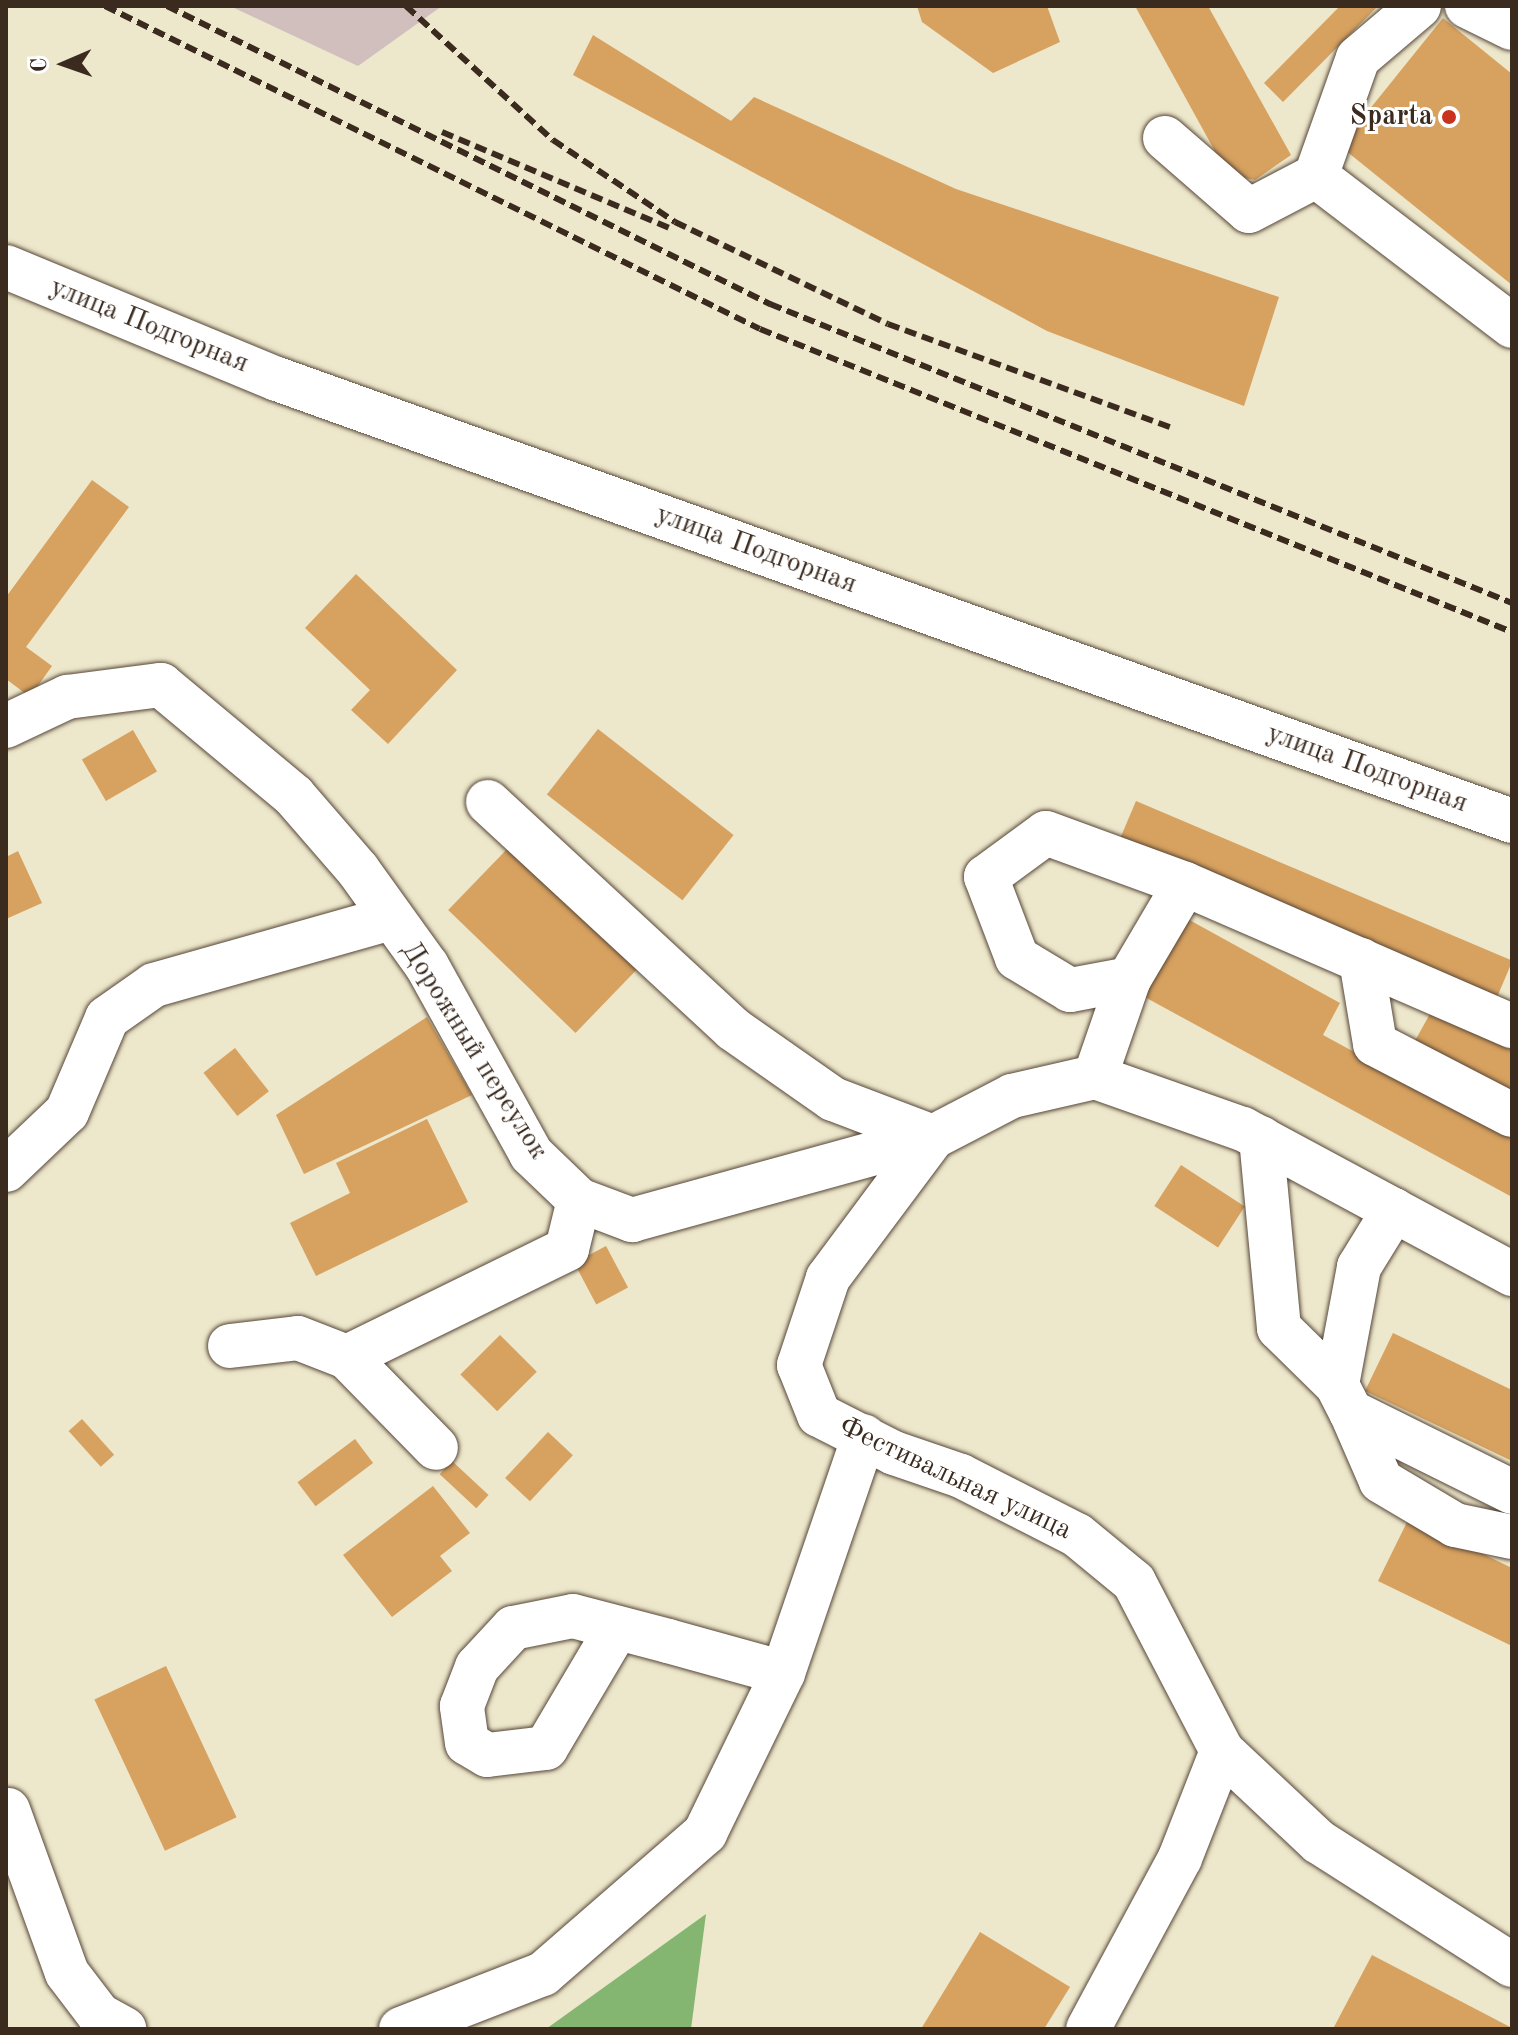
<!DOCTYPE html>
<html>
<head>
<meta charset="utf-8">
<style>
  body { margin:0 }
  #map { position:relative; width:1518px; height:2035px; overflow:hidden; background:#ede7cb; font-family:"Old Standard TT",serif }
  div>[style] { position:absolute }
  .industrial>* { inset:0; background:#d1bfbe }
  .forest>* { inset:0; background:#84b671 }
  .building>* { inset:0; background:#d7a15f; transform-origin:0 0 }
  .roads { filter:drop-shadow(0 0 2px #564638) drop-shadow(0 0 2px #564638) }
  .minor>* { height:44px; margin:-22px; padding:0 22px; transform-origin:22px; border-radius:22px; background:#fff }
  .major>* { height:44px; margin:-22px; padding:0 22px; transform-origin:22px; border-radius:22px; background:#fff }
  .rail>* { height:6px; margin-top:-3px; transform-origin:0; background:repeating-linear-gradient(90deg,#3b2a1e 0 12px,transparent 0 18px) }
  .dots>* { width:22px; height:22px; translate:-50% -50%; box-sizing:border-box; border:4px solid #fff; border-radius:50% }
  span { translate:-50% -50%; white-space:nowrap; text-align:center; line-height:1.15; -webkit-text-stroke:6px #fff; paint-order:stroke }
  .poi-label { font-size:28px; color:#3b2a1e; font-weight:700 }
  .right { translate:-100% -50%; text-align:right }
  .street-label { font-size:28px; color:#3b2a1e }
  .frame { position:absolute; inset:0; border:8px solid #3b2a1e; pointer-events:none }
  .north { position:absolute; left:24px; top:24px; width:80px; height:80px; -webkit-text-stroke:6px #fff; paint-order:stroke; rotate:268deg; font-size:22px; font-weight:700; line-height:32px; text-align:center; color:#3b2a1e }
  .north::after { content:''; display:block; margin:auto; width:28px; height:36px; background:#3b2a1e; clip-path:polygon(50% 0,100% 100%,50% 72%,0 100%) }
</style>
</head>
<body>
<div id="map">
  <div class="industrial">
    <i style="clip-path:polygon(230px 6px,442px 6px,358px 66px)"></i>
  </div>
  <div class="forest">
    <i style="clip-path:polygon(706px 1914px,691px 2029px,546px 2029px)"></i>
  </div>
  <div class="building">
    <i style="clip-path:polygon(917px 6px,1047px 6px,1060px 42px,993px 73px,922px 22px)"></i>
    <i style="clip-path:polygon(1135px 6px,1208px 6px,1291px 155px,1255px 180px,1228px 175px)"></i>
    <i style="clip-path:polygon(1340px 6px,1378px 6px,1283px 102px,1264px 83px)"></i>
    <i style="clip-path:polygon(1443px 18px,1512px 74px,1512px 285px,1340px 146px)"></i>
    <i style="clip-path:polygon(593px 35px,731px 121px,754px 97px,956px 189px,1279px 297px,1244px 406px,1047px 331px,573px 75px)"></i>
    <i style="clip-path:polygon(92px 480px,129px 507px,26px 647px,52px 666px,30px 697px,6px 679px,6px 597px)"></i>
    <i style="clip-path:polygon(356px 574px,457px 670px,388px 744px,351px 710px,370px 690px,305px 628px)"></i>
    <i style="left:598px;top:729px;width:172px;height:83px;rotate:38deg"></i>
    <i style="left:133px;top:730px;width:48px;height:59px;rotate:60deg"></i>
    <i style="left:1136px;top:801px;width:409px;height:41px;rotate:23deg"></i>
    <i style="left:510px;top:846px;width:177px;height:89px;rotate:44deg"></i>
    <i style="clip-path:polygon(18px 851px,42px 903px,6px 919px,6px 857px)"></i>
    <i style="clip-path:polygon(1184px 917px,1340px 1003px,1323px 1035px,1512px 1138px,1512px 1197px,1141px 995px)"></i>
    <i style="clip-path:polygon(1435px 1005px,1512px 1041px,1512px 1098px,1412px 1046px)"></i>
    <i style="clip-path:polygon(427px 1017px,472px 1095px,304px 1174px,276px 1115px)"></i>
    <i style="left:235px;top:1048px;width:55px;height:40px;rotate:52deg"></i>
    <i style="clip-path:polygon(427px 1119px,468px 1202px,316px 1276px,290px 1223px,350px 1193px,336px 1163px)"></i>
    <i style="left:1181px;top:1165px;width:76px;height:49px;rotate:33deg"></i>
    <i style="left:606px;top:1246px;width:47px;height:36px;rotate:62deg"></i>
    <i style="clip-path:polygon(1393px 1333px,1512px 1390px,1512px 1461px,1365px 1391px)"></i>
    <i style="left:500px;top:1335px;width:52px;height:56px;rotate:45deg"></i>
    <i style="left:82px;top:1419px;width:48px;height:18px;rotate:48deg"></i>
    <i style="left:548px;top:1432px;width:34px;height:63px;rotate:43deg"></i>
    <i style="left:355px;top:1439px;width:30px;height:72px;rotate:53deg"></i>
    <i style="left:452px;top:1461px;width:50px;height:18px;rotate:43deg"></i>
    <i style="clip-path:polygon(433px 1486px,470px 1533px,440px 1556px,452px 1571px,392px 1617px,343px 1555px)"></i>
    <i style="clip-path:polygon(1409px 1518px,1512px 1568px,1512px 1646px,1378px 1581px)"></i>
    <i style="left:166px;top:1666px;width:167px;height:79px;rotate:65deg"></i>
    <i style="clip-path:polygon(980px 1932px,1070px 1987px,1044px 2029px,921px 2029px)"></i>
    <i style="clip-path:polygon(1372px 1955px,1512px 2028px,1512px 2029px,1334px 2027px)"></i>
  </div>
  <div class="roads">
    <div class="minor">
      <i style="left:1467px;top:6px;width:50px;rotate:26.1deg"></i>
      <i style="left:1165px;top:138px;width:111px;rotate:41deg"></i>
      <i style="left:1249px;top:211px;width:76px;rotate:-27.6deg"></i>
      <i style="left:1316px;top:176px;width:247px;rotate:37.4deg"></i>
      <i style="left:1316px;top:176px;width:125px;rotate:-70.4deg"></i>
      <i style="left:1358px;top:58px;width:80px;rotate:-40.4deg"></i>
      <i style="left:6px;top:726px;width:68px;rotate:-25.4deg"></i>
      <i style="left:67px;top:697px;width:95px;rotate:-7.3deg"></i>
      <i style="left:161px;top:685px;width:173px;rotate:39.8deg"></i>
      <i style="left:294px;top:796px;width:98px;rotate:49.1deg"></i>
      <i style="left:358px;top:870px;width:118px;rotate:54.3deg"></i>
      <i style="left:427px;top:966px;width:215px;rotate:61deg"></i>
      <i style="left:531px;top:1154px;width:66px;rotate:43.8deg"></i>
      <i style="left:579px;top:1200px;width:57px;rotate:20.7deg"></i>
      <i style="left:632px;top:1220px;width:312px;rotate:-15.4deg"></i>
      <i style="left:933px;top:1137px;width:89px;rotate:-27.4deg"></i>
      <i style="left:1012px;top:1096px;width:85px;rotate:-12.9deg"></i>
      <i style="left:1095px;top:1077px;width:157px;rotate:19.4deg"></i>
      <i style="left:1243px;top:1129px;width:306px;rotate:28.3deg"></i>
      <i style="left:488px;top:802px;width:334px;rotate:42.8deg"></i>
      <i style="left:733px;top:1029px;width:122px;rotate:35deg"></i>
      <i style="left:833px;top:1099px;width:107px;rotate:20.8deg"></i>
      <i style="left:1361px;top:960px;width:85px;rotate:80.5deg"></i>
      <i style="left:1375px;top:1044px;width:154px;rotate:27.4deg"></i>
      <i style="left:1129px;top:979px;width:60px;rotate:169.4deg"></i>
      <i style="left:1070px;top:990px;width:62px;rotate:-148.9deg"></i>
      <i style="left:1017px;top:958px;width:87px;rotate:-110.9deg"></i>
      <i style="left:986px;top:877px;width:74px;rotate:-36.3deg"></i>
      <i style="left:1046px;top:833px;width:148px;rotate:20.1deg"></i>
      <i style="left:1095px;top:1077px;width:104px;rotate:-70.9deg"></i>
      <i style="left:1129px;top:979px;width:110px;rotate:-59.5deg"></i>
      <i style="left:1185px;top:884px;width:357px;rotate:23.5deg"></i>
      <i style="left:933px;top:1137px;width:176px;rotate:126.7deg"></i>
      <i style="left:828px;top:1278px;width:92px;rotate:108.4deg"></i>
      <i style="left:799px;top:1365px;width:54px;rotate:68.2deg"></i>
      <i style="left:819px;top:1415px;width:84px;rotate:26.9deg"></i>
      <i style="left:894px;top:1453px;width:71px;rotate:18.9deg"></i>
      <i style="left:961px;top:1476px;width:130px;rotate:27deg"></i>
      <i style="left:1077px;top:1535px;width:74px;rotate:39.5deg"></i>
      <i style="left:1134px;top:1582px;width:191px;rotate:62.5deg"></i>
      <i style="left:1222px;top:1751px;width:133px;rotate:43.2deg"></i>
      <i style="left:1319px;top:1842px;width:229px;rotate:32.5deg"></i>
      <i style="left:1261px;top:1138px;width:191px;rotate:84.6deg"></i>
      <i style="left:1279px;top:1328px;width:81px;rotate:44.5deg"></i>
      <i style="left:6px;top:1170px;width:84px;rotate:-43.6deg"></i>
      <i style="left:67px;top:1112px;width:102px;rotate:-66.9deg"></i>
      <i style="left:107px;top:1018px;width:57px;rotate:-35.1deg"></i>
      <i style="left:154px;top:985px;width:245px;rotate:-15.8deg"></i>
      <i style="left:1394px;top:1210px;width:67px;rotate:121.6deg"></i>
      <i style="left:1359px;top:1267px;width:120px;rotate:100.6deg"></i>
      <i style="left:1337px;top:1385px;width:30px;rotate:63deg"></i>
      <i style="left:1351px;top:1412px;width:180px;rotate:26.4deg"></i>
      <i style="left:230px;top:1346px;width:68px;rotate:-6.7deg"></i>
      <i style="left:298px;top:1338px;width:53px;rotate:21.2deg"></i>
      <i style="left:347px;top:1357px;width:127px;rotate:45.6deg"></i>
      <i style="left:347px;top:1357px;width:245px;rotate:-26.1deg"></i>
      <i style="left:567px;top:1249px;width:50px;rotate:-76.2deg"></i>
      <i style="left:1351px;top:1412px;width:75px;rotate:66.5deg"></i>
      <i style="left:1381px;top:1481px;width:86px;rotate:30.7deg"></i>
      <i style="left:1455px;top:1525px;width:58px;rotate:11.9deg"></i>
      <i style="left:617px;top:1628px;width:139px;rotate:120.6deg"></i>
      <i style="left:546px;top:1748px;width:59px;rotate:173.2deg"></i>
      <i style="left:487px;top:1755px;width:23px;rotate:-149deg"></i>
      <i style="left:467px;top:1743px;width:37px;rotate:-98deg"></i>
      <i style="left:462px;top:1706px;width:42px;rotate:-69deg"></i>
      <i style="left:477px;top:1667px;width:53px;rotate:-47.3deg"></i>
      <i style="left:513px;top:1628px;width:61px;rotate:-11.3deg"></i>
      <i style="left:573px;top:1616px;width:98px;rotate:14.7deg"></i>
      <i style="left:668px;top:1641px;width:119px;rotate:15.5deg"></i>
      <i style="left:8px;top:1810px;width:173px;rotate:70.1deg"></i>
      <i style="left:67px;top:1973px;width:53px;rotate:52.7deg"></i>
      <i style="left:99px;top:2015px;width:29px;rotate:29deg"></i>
      <i style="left:401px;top:2029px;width:152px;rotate:-21.2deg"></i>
      <i style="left:543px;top:1974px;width:215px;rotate:-41deg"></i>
      <i style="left:705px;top:1833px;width:178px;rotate:-64deg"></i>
      <i style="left:783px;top:1673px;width:250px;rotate:-71.1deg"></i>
      <i style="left:1088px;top:2029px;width:194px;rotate:-61.7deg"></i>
      <i style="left:1180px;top:1858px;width:115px;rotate:-68.6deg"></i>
    </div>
    <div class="major">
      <i style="left:6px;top:267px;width:293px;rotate:22.5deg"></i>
      <i style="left:277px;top:379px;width:1312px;rotate:19.69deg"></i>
    </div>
  </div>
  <div class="rail">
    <i style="left:105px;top:6px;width:730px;rotate:26.25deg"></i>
    <i style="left:760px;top:329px;width:811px;rotate:21.95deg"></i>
    <i style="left:167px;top:6px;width:673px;rotate:26.3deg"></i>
    <i style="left:770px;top:304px;width:800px;rotate:21.95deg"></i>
    <i style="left:406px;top:6px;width:199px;rotate:42.4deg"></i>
    <i style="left:553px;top:140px;width:147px;rotate:33.9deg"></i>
    <i style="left:675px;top:222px;width:236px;rotate:25.6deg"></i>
    <i style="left:888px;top:324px;width:302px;rotate:20.1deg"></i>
    <i style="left:442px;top:132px;width:252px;rotate:22.9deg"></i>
  </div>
  <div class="dots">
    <i style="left:1449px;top:117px;background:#c8321e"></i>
  </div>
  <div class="poi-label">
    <span class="right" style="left:1433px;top:117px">Sparta</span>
  </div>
  <div class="street-label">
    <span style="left:149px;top:326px;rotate:22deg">улица Подгорная</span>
    <span style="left:756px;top:550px;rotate:20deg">улица Подгорная</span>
    <span style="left:1367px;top:769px;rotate:20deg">улица Подгорная</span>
    <span style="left:474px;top:1051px;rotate:58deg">Дорожный переулок</span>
    <span style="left:955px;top:1479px;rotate:25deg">Фестивальная улица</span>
  </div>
  <div class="frame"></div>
  <div class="north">С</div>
</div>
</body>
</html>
